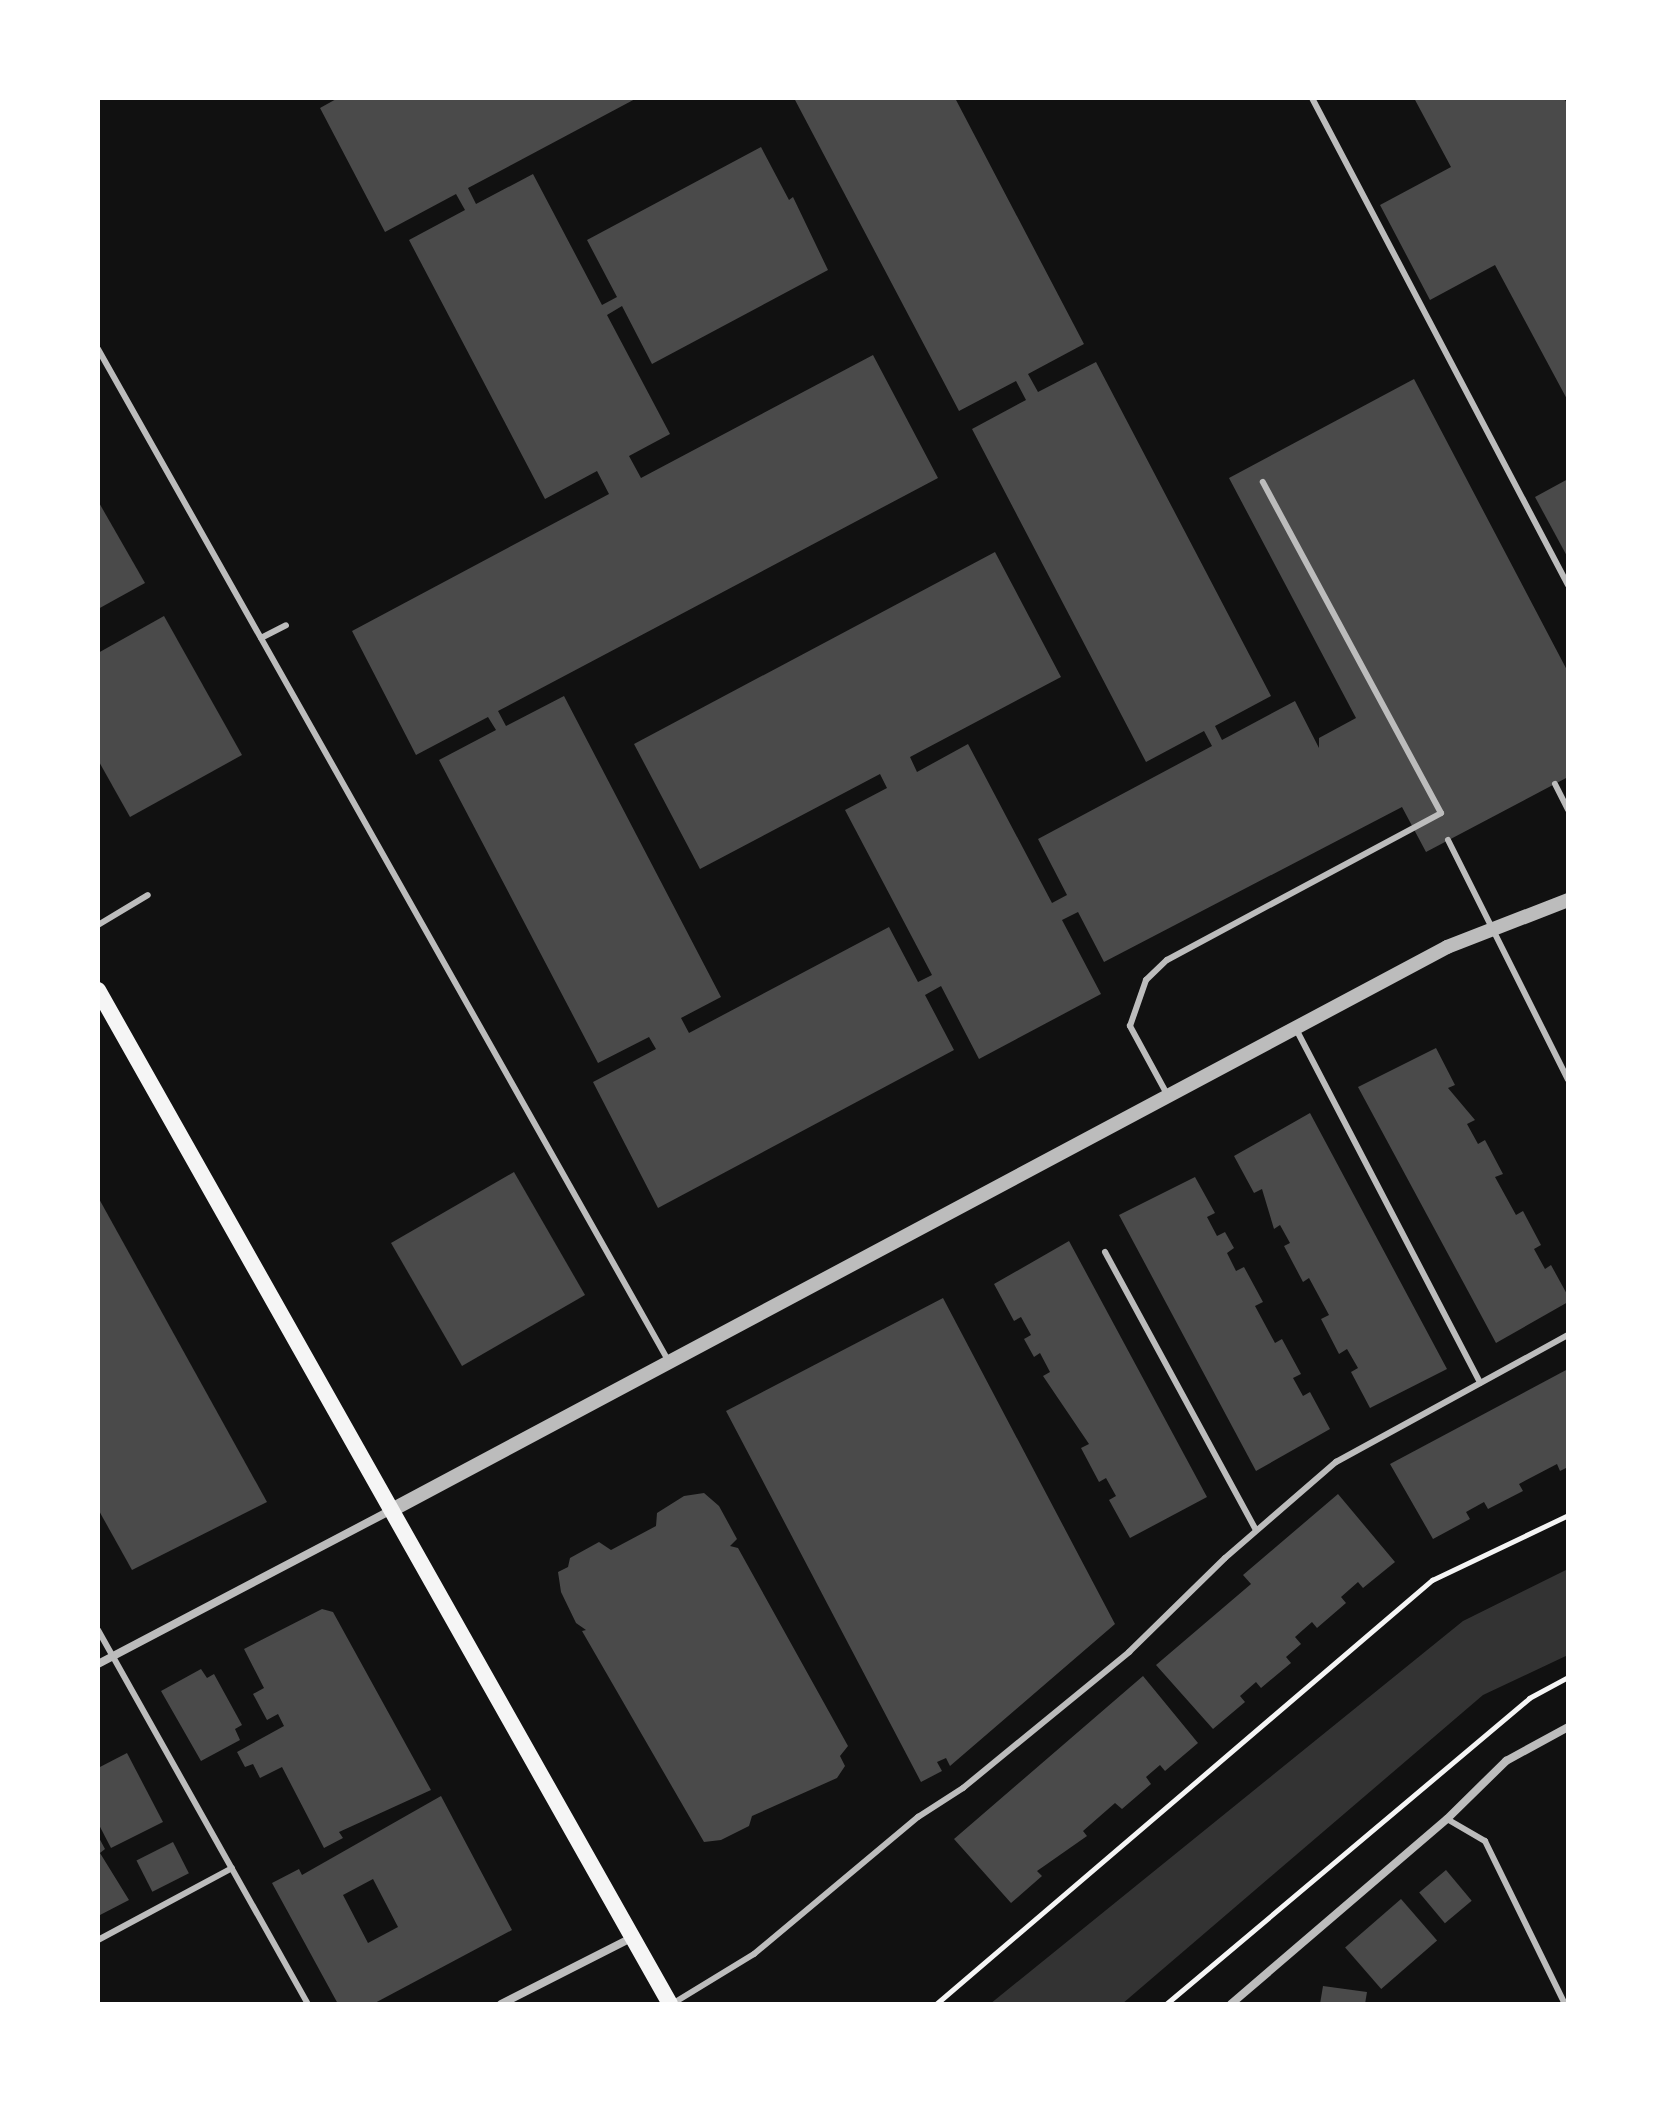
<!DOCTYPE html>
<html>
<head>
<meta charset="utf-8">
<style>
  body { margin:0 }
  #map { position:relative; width:1666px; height:2102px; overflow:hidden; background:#111; font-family:"Titillium Web",sans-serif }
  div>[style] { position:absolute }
  .water>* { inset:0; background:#333 }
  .building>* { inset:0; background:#4a4a4a; transform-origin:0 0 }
  .path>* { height:5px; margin:-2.5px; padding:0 2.5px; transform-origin:2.5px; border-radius:2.5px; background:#f5f5f5 }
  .service>* { height:6px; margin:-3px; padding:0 3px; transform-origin:3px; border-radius:3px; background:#bcbcbc }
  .minor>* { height:8px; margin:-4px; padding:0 4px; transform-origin:4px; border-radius:4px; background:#bcbcbc }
  .tertiary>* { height:14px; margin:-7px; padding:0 7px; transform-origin:7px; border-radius:7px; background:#bcbcbc }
  .secondary>* { height:16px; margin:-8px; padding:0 8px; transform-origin:8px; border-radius:8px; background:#f5f5f5 }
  span { translate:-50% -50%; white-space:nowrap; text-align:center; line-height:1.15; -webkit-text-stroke:8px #fff; paint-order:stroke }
  .frame { position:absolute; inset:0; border:100px solid #fff; pointer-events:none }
</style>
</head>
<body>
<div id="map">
  <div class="water">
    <i style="clip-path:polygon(1568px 1569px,1568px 1655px,1483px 1695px,1122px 2004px,990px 2004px,1463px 1621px)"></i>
  </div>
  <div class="building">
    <i style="clip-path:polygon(338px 98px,637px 98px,468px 188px,476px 204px,533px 174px,602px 305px,617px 297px,587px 240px,761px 147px,789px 200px,793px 197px,828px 270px,652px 364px,622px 306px,607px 315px,670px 434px,629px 456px,641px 478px,873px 355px,938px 478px,498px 711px,506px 726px,564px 696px,721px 997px,681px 1018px,689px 1033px,889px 927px,918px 982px,932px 975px,845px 810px,887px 788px,880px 774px,700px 869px,634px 744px,995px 552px,1061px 677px,910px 757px,917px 772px,968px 744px,1052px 903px,1067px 895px,1038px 839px,1212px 746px,1204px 731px,1146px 762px,972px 429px,1026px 400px,1016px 381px,959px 411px,794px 98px,955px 98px,1084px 344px,1028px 374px,1038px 392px,1096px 362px,1271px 696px,1215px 726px,1222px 740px,1295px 701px,1319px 748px,1319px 738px,1356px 718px,1229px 478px,1414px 379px,1568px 672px,1568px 777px,1426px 852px,1402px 807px,1104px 962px,1078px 912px,1062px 920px,1101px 994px,979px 1059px,941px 986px,925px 995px,954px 1050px,658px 1208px,593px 1082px,656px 1049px,649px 1037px,598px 1063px,439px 760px,496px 730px,488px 717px,416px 755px,352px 631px,609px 494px,597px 471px,545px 499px,409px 240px,465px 210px,456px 194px,385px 232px,320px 108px)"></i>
    <i style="clip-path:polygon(1414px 98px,1563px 98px,1568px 104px,1568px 401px,1495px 265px,1430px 300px,1380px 205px,1451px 167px)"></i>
    <i style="clip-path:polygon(1568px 479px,1568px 558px,1535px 497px)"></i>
    <i style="clip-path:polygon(98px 501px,145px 583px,98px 609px)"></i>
    <i style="clip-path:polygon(164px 616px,242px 755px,130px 817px,98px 760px,98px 653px)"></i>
    <i style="clip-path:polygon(1436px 1048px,1455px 1085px,1448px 1088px,1475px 1120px,1467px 1124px,1478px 1144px,1485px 1140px,1503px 1174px,1495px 1177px,1516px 1215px,1523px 1211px,1541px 1245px,1534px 1249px,1545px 1269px,1551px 1265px,1568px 1296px,1568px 1302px,1496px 1343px,1358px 1087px)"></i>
    <i style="clip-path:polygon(1310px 1113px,1447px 1369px,1370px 1408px,1351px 1372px,1358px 1368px,1347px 1349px,1339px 1354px,1321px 1319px,1329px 1315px,1309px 1278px,1303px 1282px,1284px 1246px,1290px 1243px,1280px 1225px,1274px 1229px,1262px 1189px,1254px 1193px,1234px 1156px)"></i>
    <i style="left:514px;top:1172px;width:142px;height:142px;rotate:60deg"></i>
    <i style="clip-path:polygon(1195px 1177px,1215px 1213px,1207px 1217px,1217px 1236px,1225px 1232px,1234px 1248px,1227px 1253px,1236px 1271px,1244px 1267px,1263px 1302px,1255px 1306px,1275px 1343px,1282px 1339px,1301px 1374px,1293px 1378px,1303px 1396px,1310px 1392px,1330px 1429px,1256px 1471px,1119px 1215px)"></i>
    <i style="clip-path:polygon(98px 1197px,267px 1502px,132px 1570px,98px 1509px)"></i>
    <i style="clip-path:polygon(1069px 1241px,1207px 1497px,1130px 1538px,1109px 1500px,1116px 1496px,1106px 1478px,1099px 1482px,1081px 1448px,1089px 1444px,1043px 1376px,1050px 1372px,1040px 1353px,1034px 1357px,1024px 1339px,1031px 1335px,1021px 1317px,1014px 1321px,994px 1284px)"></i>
    <i style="clip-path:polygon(943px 1298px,1115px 1624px,950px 1766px,946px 1758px,937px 1762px,942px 1771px,921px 1782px,726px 1411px)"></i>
    <i style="clip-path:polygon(1568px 1369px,1568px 1467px,1560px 1471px,1557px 1464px,1519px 1484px,1523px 1491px,1488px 1509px,1484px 1502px,1466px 1512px,1470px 1519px,1433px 1539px,1390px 1464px)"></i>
    <i style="clip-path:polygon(704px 1493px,719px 1506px,737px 1539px,730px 1546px,738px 1548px,848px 1746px,840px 1756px,845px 1766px,837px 1778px,752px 1816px,749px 1826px,721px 1840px,704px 1842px,582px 1631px,586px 1630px,576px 1623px,561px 1592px,558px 1572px,568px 1567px,570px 1558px,599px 1542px,611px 1550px,656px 1526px,657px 1513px,684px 1496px)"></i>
    <i style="clip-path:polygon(1338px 1494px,1395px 1562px,1363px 1588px,1358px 1582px,1341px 1597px,1346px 1603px,1317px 1628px,1312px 1622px,1295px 1637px,1301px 1644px,1286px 1657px,1291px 1663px,1261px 1688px,1256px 1682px,1240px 1696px,1245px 1702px,1213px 1729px,1156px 1665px,1251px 1584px,1243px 1575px)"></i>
    <i style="clip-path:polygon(322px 1609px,333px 1612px,431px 1790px,339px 1832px,343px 1838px,324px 1848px,282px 1767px,260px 1778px,253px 1764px,245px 1767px,237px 1752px,284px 1726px,278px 1714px,267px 1720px,253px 1694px,264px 1688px,244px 1649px)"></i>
    <i style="clip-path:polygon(201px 1669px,207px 1678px,214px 1674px,242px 1725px,235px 1729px,240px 1740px,201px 1761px,161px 1691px)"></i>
    <i style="clip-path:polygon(1143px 1676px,1198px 1743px,1165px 1771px,1160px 1765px,1146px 1777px,1151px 1784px,1122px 1809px,1115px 1803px,1083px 1831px,1087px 1836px,1037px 1871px,1042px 1876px,1011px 1903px,954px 1839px)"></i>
    <i style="clip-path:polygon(127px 1753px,163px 1822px,111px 1848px,98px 1823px,98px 1768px)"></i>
    <i style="clip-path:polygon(evenodd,441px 1796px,512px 1930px,373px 2004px,338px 2004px,272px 1883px,299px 1869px,302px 1875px,441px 1796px,373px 1879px,398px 1927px,368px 1943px,343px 1895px,373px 1879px)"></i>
    <i style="clip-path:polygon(98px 1836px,105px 1849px,100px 1853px,129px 1900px,100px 1915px)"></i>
    <i style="left:173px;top:1842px;width:35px;height:41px;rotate:63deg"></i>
    <i style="left:1446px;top:1870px;width:40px;height:35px;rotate:50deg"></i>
    <i style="left:1401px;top:1899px;width:55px;height:74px;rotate:49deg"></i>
    <i style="clip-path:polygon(1323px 1986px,1367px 1992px,1365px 2004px,1320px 2004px)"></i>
  </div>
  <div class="path">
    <i style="left:936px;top:2004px;width:653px;rotate:-40.53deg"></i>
    <i style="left:1432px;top:1580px;width:151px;rotate:-25.5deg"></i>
    <i style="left:1166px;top:2004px;width:475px;rotate:-40.1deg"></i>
    <i style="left:1529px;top:1698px;width:44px;rotate:-28.3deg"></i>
  </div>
  <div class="service">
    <i style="left:1312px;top:98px;width:550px;rotate:62.27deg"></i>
    <i style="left:98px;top:349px;width:1161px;rotate:60.59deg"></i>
    <i style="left:261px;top:638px;width:28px;rotate:-27deg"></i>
    <i style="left:1555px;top:784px;width:29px;rotate:63deg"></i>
    <i style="left:1448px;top:840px;width:268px;rotate:63.4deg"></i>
    <i style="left:98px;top:925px;width:58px;rotate:-31deg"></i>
    <i style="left:1296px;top:1029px;width:399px;rotate:62.5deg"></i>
    <i style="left:1168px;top:1096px;width:80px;rotate:-118.5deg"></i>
    <i style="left:1130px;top:1026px;width:49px;rotate:-70.8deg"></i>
    <i style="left:1146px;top:980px;width:29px;rotate:-44deg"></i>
    <i style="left:1167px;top:960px;width:311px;rotate:-28.2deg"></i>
    <i style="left:1441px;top:813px;width:376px;rotate:-118.3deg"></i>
    <i style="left:1105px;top:1252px;width:316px;rotate:61.5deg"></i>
    <i style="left:98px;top:1630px;width:429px;rotate:60.7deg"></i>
    <i style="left:1447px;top:1819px;width:44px;rotate:30.1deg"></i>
    <i style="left:1485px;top:1841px;width:182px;rotate:63.9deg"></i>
    <i style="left:98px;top:1940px;width:152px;rotate:-28.2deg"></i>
    <i style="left:672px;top:2004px;width:96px;rotate:-31.4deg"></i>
    <i style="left:754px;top:1954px;width:214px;rotate:-39.9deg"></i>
    <i style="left:918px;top:1817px;width:54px;rotate:-32.8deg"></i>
    <i style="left:963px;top:1788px;width:215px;rotate:-39.3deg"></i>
    <i style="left:1129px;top:1652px;width:134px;rotate:-44.4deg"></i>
    <i style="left:1225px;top:1558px;width:147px;rotate:-40.9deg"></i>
    <i style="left:1336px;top:1462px;width:264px;rotate:-28.7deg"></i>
  </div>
  <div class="minor">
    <i style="left:98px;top:1664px;width:330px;rotate:-27.7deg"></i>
    <i style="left:501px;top:2004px;width:146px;rotate:-26.9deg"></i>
    <i style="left:1231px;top:2004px;width:284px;rotate:-40.6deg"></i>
    <i style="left:1447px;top:1819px;width:83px;rotate:-44.5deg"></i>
    <i style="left:1506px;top:1761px;width:71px;rotate:-28.7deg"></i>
  </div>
  <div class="tertiary">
    <i style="left:390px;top:1511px;width:1198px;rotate:-28.08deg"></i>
    <i style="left:1447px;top:947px;width:130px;rotate:-21.2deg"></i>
  </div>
  <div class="secondary">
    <i style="left:98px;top:990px;width:1164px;rotate:60.57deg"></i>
  </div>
  <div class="frame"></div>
</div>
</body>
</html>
